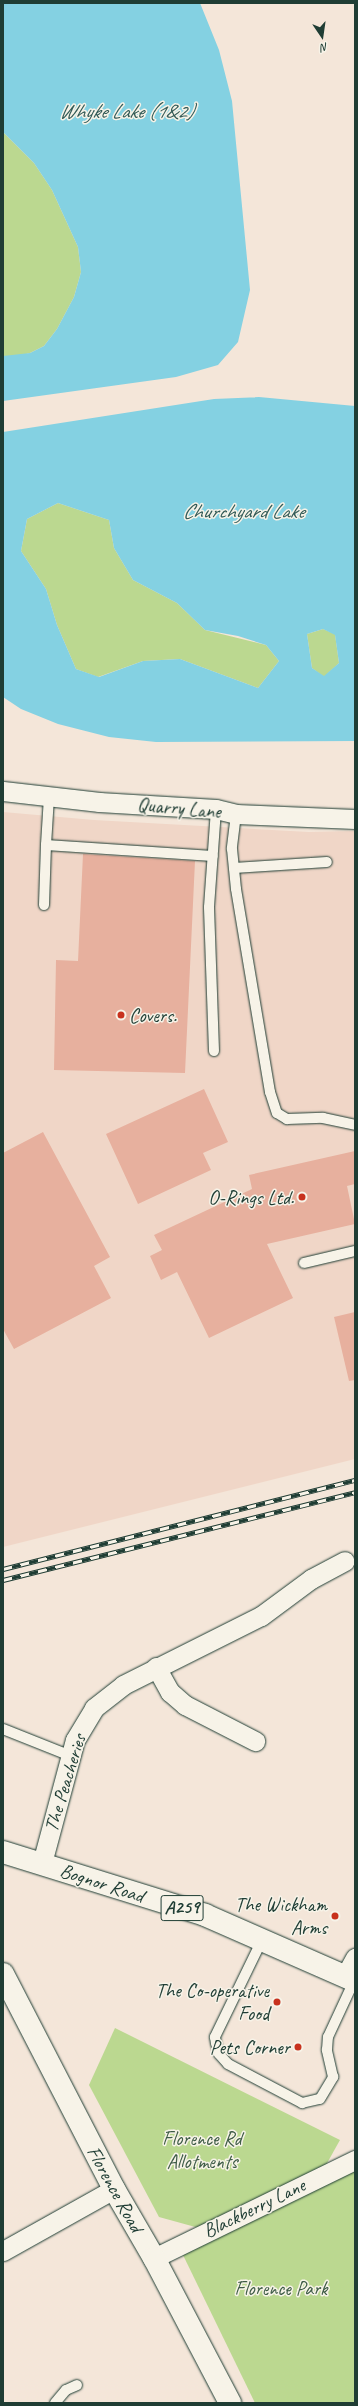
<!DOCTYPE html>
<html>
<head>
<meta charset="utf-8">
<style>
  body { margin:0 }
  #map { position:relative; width:358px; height:2406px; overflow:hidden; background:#f4e6d9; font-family:Caveat,sans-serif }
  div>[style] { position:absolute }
  .built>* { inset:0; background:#f0d6c7 }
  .green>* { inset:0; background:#bbd890 }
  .water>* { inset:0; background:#84d1e2 }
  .building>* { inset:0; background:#e7b09e }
  .roads { filter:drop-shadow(0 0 1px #1f3d34) drop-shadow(0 0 1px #1f3d34) }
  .lane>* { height:10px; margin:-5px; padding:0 5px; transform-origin:5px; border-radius:5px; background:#f7f3e8 }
  .street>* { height:19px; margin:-9.5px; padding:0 9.5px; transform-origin:9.5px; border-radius:9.5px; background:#f7f3e8 }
  .secondary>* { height:22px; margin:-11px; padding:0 11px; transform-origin:11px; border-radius:11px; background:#f7f3e8 }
  .primary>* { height:22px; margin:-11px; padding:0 11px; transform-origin:11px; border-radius:11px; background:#f7f3e8 }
  .rail>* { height:4.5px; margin-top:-2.25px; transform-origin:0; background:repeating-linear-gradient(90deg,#f7f3e8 0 9px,#1f3d34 0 18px); box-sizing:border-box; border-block:1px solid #1f3d34 }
  .dots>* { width:11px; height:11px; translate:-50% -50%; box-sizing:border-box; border:2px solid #f7f3e8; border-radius:50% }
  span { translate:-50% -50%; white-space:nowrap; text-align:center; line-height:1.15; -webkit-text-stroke:3px #f7f3e8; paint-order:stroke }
  .shield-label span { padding:1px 3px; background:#f7f3e8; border:1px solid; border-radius:3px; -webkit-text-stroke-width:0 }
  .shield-label { font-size:19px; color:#1f3d34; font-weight:700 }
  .street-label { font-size:20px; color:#1f3d34 }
  .poi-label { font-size:20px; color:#1f3d34 }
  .left { translate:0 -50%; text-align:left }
  .right { translate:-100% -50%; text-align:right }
  .park-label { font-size:20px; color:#3e5c46 }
  .water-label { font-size:21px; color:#335b57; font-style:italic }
  .frame { position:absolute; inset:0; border:4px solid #1f3d34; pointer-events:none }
  .north { position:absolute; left:302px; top:16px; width:40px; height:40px; -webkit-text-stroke:3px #f7f3e8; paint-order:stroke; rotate:167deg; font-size:11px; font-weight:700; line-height:16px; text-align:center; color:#1f3d34 }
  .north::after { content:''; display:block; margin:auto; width:14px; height:18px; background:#1f3d34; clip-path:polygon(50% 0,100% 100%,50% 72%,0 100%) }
</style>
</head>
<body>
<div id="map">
  <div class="built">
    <i style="clip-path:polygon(3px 812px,94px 820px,309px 832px,355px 831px,355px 1459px,3px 1547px)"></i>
  </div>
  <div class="green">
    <i style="clip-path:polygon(3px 132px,34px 163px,52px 190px,78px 247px,81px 272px,74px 297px,57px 329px,44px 346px,30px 353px,18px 356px,3px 356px)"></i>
    <i style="clip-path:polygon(58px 503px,109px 520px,114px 548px,133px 580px,177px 603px,205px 630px,266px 645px,279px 661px,258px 688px,180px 659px,143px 661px,98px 677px,76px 669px,57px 625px,46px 589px,21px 551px,27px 519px)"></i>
    <i style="clip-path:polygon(323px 629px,335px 634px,339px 663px,324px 677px,312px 668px,307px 634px)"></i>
    <i style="clip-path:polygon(115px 2028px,340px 2140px,326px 2165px,199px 2228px,159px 2217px,89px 2085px)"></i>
    <i style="clip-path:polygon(349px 2170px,355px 2170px,355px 2403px,255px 2403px,183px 2255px)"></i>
  </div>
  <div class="water">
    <i style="clip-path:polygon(3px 3px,200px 3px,219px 50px,232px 101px,250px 290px,238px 342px,218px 365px,176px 377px,3px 401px,3px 356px,30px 353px,44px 346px,57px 329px,74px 297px,81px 272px,78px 247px,52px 190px,34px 163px,3px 132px)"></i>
    <i style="clip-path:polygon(evenodd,259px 397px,355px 406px,355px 741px,156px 742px,109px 737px,58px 724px,21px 709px,3px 697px,3px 432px,214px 399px,259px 397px,58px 503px,109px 520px,114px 548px,133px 580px,177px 603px,205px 630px,238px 636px,266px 645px,279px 661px,258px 688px,180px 659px,143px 661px,99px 677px,76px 669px,57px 625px,46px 589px,21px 551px,27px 519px,58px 503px,259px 397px,323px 629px,335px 635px,339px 663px,324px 676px,312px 668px,307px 634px,323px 629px)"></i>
  </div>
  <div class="building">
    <i style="clip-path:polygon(83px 854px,195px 861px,185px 1073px,54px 1070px,56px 960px,78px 961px)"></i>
    <i style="clip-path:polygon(204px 1089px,228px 1142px,203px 1153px,211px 1170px,138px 1204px,106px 1134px)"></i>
    <i style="clip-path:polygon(43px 1132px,110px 1257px,94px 1266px,111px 1298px,14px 1349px,3px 1329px,3px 1153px)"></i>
    <i style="clip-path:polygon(355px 1151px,355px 1184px,347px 1186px,355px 1224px,267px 1244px,293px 1298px,209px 1338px,177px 1272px,161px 1280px,150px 1256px,162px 1250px,154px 1235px,252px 1189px,249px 1175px)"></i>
    <i style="clip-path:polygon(355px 1312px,355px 1380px,349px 1381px,334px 1317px)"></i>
  </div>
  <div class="roads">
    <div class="lane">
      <i style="left:49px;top:797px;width:48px;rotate:93.6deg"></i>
      <i style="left:46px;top:845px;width:167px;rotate:3.8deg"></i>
      <i style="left:236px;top:814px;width:35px;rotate:97deg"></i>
      <i style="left:232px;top:849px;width:40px;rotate:84.3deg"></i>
      <i style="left:236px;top:889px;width:206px;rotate:80.5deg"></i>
      <i style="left:270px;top:1092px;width:22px;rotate:72deg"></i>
      <i style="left:277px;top:1113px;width:12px;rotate:31deg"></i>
      <i style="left:287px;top:1119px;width:36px;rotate:-2deg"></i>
      <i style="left:323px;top:1118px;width:33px;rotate:12deg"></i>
      <i style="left:234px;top:868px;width:93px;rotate:-3.7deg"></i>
      <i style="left:44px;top:905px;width:60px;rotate:-88.1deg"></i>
      <i style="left:214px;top:1051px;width:144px;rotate:-92deg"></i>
      <i style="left:209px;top:907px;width:98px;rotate:-85.9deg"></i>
      <i style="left:304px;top:1263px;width:52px;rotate:-13.2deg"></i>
      <i style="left:3px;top:1729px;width:73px;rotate:21.7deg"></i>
      <i style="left:262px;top:1940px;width:108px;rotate:115.9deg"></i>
      <i style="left:215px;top:2037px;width:6px;rotate:81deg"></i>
      <i style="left:216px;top:2043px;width:11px;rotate:75deg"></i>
      <i style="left:219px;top:2054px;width:13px;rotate:48deg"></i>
      <i style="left:228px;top:2064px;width:84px;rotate:27.8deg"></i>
      <i style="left:302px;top:2103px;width:18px;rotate:-13deg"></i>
      <i style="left:320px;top:2099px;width:26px;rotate:-59deg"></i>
      <i style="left:333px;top:2077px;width:28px;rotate:-103deg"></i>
      <i style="left:327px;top:2050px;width:13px;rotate:-86deg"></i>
      <i style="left:328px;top:2037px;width:62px;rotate:-65.1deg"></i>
      <i style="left:55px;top:2403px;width:17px;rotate:-50deg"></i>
      <i style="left:66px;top:2390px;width:12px;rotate:-24deg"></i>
    </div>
    <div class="street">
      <i style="left:3px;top:791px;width:97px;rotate:6.5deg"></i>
      <i style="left:99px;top:802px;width:117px;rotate:3.4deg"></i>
      <i style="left:216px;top:809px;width:21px;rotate:14deg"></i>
      <i style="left:236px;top:814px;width:119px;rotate:2.4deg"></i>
      <i style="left:156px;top:1667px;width:29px;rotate:61deg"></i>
      <i style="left:170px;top:1692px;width:20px;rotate:41deg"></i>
      <i style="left:185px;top:1705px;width:79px;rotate:27.2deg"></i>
      <i style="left:42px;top:1863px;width:127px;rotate:-75deg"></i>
      <i style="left:75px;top:1740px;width:37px;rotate:-59deg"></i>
      <i style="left:94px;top:1708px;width:37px;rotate:-38deg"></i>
      <i style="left:123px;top:1685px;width:154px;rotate:-26.6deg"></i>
      <i style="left:261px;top:1616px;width:62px;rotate:-36.5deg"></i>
      <i style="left:311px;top:1579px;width:38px;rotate:-28deg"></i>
      <i style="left:345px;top:1976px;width:21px;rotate:-61deg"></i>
      <i style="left:3px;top:2251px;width:127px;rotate:-29.2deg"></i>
      <i style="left:154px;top:2258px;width:224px;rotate:-26deg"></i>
    </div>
    <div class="secondary">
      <i style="left:3px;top:1974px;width:242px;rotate:62.7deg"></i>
      <i style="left:114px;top:2189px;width:80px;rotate:59.9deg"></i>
      <i style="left:154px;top:2258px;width:164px;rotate:62.3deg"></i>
    </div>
    <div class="primary">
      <i style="left:3px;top:1852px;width:212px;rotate:17.3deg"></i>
      <i style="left:205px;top:1915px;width:164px;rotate:23.7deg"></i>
    </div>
  </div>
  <div class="rail">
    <i style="left:3px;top:1569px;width:363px;rotate:-14.2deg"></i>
    <i style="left:3px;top:1580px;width:363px;rotate:-14deg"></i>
  </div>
  <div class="dots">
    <i style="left:121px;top:1015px;background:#c8321e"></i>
    <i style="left:302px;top:1197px;background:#c8321e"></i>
    <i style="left:335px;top:1916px;background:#c8321e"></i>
    <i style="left:277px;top:2002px;background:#c8321e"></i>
    <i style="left:298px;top:2047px;background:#c8321e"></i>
  </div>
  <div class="shield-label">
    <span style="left:182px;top:1908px">A259</span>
  </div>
  <div class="street-label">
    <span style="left:179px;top:808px;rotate:5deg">Quarry Lane</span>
    <span style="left:65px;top:1783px;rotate:-73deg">The Peacheries</span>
    <span style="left:102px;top:1883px;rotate:18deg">Bognor Road</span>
    <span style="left:115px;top:2189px;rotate:61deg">Florence Road</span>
    <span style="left:254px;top:2208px;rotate:-26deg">Blackberry Lane</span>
  </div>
  <div class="poi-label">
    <span class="left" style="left:129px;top:1015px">Covers.</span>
    <span class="right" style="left:294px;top:1197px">O-Rings Ltd.</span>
    <span class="right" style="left:327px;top:1916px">The Wickham<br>Arms</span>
    <span class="right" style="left:269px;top:2002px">The Co-operative<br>Food</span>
    <span class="right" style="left:290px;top:2047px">Pets Corner</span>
  </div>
  <div class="park-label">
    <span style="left:202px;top:2150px">Florence Rd<br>Allotments</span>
    <span style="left:281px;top:2288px">Florence Park</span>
  </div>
  <div class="water-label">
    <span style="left:126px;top:111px">Whyke Lake (1&amp;2)</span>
    <span style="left:243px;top:511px">Churchyard Lake</span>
  </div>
  <div class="frame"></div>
  <div class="north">N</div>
</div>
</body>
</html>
